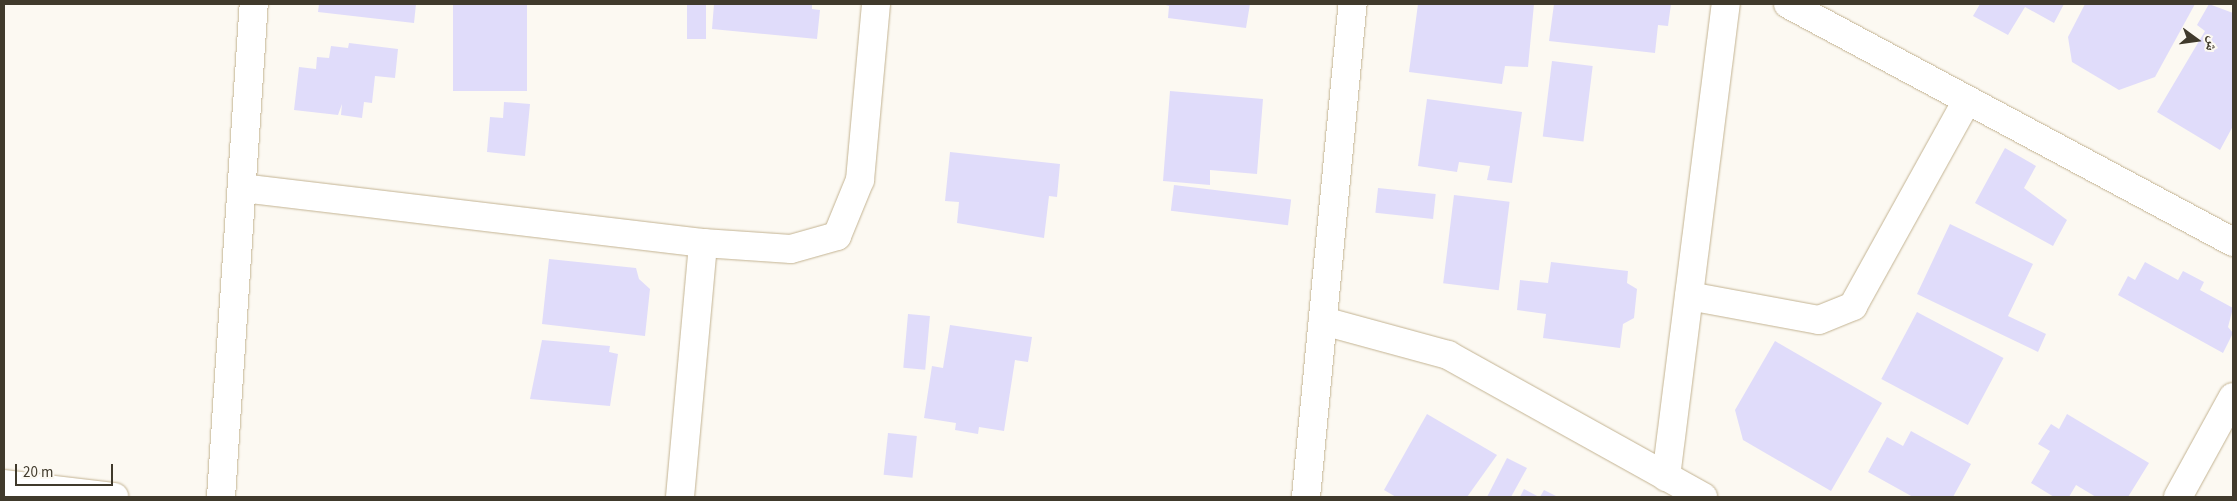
<!DOCTYPE html>
<html>
<head>
<meta charset="utf-8">
<style>
  body { margin:0 }
  #map { position:relative; width:2237px; height:501px; overflow:hidden; background:#fcf9f2; font-family:"Source Sans 3","Noto Naskh Arabic",sans-serif }
  div>[style] { position:absolute }
  .building>* { inset:0; background:#e0dcfa; transform-origin:0 0 }
  .roads { filter:drop-shadow(0 0 1px #c3b392) drop-shadow(0 0 1px #c3b392) }
  .minor>* { height:28px; margin:-14px; padding:0 14px; transform-origin:14px; border-radius:14px; background:#fff }
  span { translate:-50% -50%; white-space:nowrap; text-align:center; line-height:1.15; -webkit-text-stroke:4px #fcf9f2; paint-order:stroke }
  .frame { position:absolute; inset:0; border:5px solid #403a2c; pointer-events:none }
  .north { position:absolute; left:2172px; top:15px; width:50px; height:50px; -webkit-text-stroke:4px #fcf9f2; paint-order:stroke; rotate:104deg; font-size:14px; font-weight:700; line-height:20px; text-align:center; color:#403a2c }
  .north::after { content:''; display:block; margin:auto; width:18px; height:22px; background:#403a2c; clip-path:polygon(50% 0,100% 100%,50% 72%,0 100%) }
  .scale { position:absolute; left:15px; top:464px; width:98px; height:22px; box-sizing:border-box; border:2px solid #403a2c; border-top:0; padding-left:6px; font-size:15px; line-height:18px; white-space:nowrap; color:#403a2c; -webkit-text-stroke:4px #fcf9f2; paint-order:stroke }
</style>
</head>
<body>
<div id="map">
  <div class="building">
    <i style="clip-path:polygon(319px 4px,416px 4px,414px 23px,318px 12px)"></i>
    <i style="left:453px;top:4px;width:74px;height:87px"></i>
    <i style="left:687px;top:4px;width:19px;height:35px"></i>
    <i style="clip-path:polygon(714px 4px,812px 4px,812px 9px,820px 10px,817px 39px,712px 29px)"></i>
    <i style="clip-path:polygon(1162px 4px,1250px 4px,1246px 28px,1168px 18px,1169px 6px)"></i>
    <i style="clip-path:polygon(1418px 4px,1534px 4px,1528px 67px,1505px 66px,1502px 84px,1409px 72px)"></i>
    <i style="clip-path:polygon(1554px 4px,1671px 4px,1668px 26px,1658px 25px,1655px 53px,1549px 41px)"></i>
    <i style="clip-path:polygon(1980px 4px,2064px 4px,2054px 23px,2025px 7px,2008px 35px,1973px 16px)"></i>
    <i style="clip-path:polygon(2085px 4px,2195px 4px,2155px 77px,2119px 90px,2072px 62px,2068px 37px)"></i>
    <i style="clip-path:polygon(2209px 4px,2233px 13px,2233px 126px,2220px 150px,2157px 112px,2205px 31px,2197px 25px)"></i>
    <i style="clip-path:polygon(349px 43px,398px 49px,395px 78px,375px 76px,372px 103px,364px 102px,362px 118px,341px 115px,342px 104px,338px 115px,294px 110px,299px 67px,316px 69px,317px 57px,329px 58px,331px 46px,348px 48px)"></i>
    <i style="left:1552px;top:61px;width:41px;height:76px;rotate:7deg"></i>
    <i style="clip-path:polygon(1170px 91px,1263px 99px,1257px 174px,1210px 170px,1210px 185px,1163px 181px)"></i>
    <i style="clip-path:polygon(1427px 99px,1522px 112px,1512px 183px,1487px 180px,1490px 166px,1459px 162px,1457px 172px,1418px 166px)"></i>
    <i style="clip-path:polygon(504px 102px,530px 104px,525px 156px,487px 152px,490px 117px,503px 118px)"></i>
    <i style="clip-path:polygon(2005px 148px,2036px 166px,2024px 188px,2067px 220px,2053px 246px,1975px 203px)"></i>
    <i style="clip-path:polygon(950px 152px,1060px 164px,1057px 197px,1049px 196px,1044px 238px,957px 223px,959px 202px,945px 201px)"></i>
    <i style="left:1174px;top:185px;width:118px;height:26px;rotate:7deg"></i>
    <i style="left:1378px;top:188px;width:58px;height:25px;rotate:6deg"></i>
    <i style="left:1454px;top:195px;width:56px;height:89px;rotate:7deg"></i>
    <i style="clip-path:polygon(1950px 224px,2033px 264px,2008px 316px,2046px 334px,2038px 352px,1917px 294px)"></i>
    <i style="clip-path:polygon(549px 259px,636px 268px,639px 279px,650px 289px,645px 336px,542px 324px)"></i>
    <i style="clip-path:polygon(1551px 262px,1628px 271px,1627px 283px,1637px 289px,1634px 318px,1623px 324px,1620px 348px,1543px 338px,1546px 314px,1517px 310px,1520px 280px,1548px 283px)"></i>
    <i style="clip-path:polygon(2145px 262px,2178px 280px,2183px 271px,2204px 282px,2200px 290px,2233px 308px,2228px 327px,2233px 333px,2223px 353px,2118px 295px,2128px 276px,2135px 280px)"></i>
    <i style="left:1917px;top:312px;width:98px;height:76px;rotate:28deg"></i>
    <i style="left:908px;top:314px;width:22px;height:54px;rotate:5deg"></i>
    <i style="clip-path:polygon(950px 325px,1032px 337px,1028px 362px,1015px 360px,1004px 431px,979px 427px,978px 434px,955px 430px,956px 423px,924px 418px,932px 366px,943px 368px)"></i>
    <i style="clip-path:polygon(542px 340px,610px 346px,609px 352px,618px 354px,610px 406px,530px 399px)"></i>
    <i style="clip-path:polygon(1775px 341px,1882px 403px,1831px 491px,1743px 440px,1735px 410px)"></i>
    <i style="clip-path:polygon(1427px 414px,1497px 455px,1467px 497px,1396px 497px,1384px 490px)"></i>
    <i style="clip-path:polygon(2067px 414px,2149px 463px,2128px 497px,2096px 497px,2076px 485px,2069px 497px,2054px 497px,2031px 483px,2050px 451px,2038px 444px,2051px 424px,2059px 429px)"></i>
    <i style="clip-path:polygon(1911px 431px,1971px 464px,1953px 497px,1913px 497px,1868px 472px,1887px 437px,1903px 446px)"></i>
    <i style="left:888px;top:433px;width:29px;height:42px;rotate:6deg"></i>
    <i style="clip-path:polygon(1507px 458px,1527px 468px,1511px 497px,1487px 497px)"></i>
    <i style="clip-path:polygon(1524px 489px,1539px 497px,1520px 497px)"></i>
    <i style="clip-path:polygon(1544px 490px,1558px 497px,1540px 497px)"></i>
  </div>
  <div class="roads">
    <div class="minor">
      <i style="left:1788px;top:4px;width:505px;rotate:28.14deg"></i>
      <i style="left:242px;top:188px;width:464px;rotate:6.8deg"></i>
      <i style="left:1689px;top:296px;width:132px;rotate:10.5deg"></i>
      <i style="left:1819px;top:320px;width:37px;rotate:-22deg"></i>
      <i style="left:1853px;top:306px;width:235px;rotate:-61deg"></i>
      <i style="left:1323px;top:321px;width:130px;rotate:15.2deg"></i>
      <i style="left:1448px;top:355px;width:292px;rotate:29.1deg"></i>
      <i style="left:1666px;top:477px;width:477px;rotate:-82.8deg"></i>
      <i style="left:4px;top:484px;width:111px;rotate:6.7deg"></i>
      <i style="left:221px;top:497px;width:494px;rotate:-86.2deg"></i>
      <i style="left:680px;top:497px;width:255px;rotate:-84.8deg"></i>
      <i style="left:703px;top:243px;width:88px;rotate:3.9deg"></i>
      <i style="left:791px;top:249px;width:48px;rotate:-15.8deg"></i>
      <i style="left:837px;top:236px;width:61px;rotate:-67.7deg"></i>
      <i style="left:860px;top:180px;width:177px;rotate:-84.8deg"></i>
      <i style="left:1306px;top:497px;width:495px;rotate:-84.6deg"></i>
      <i style="left:2178px;top:497px;width:114px;rotate:-61.2deg"></i>
    </div>
  </div>
  <div class="frame"></div>
  <div class="north">ش</div>
  <div class="scale">20 m</div>
</div>
</body>
</html>
